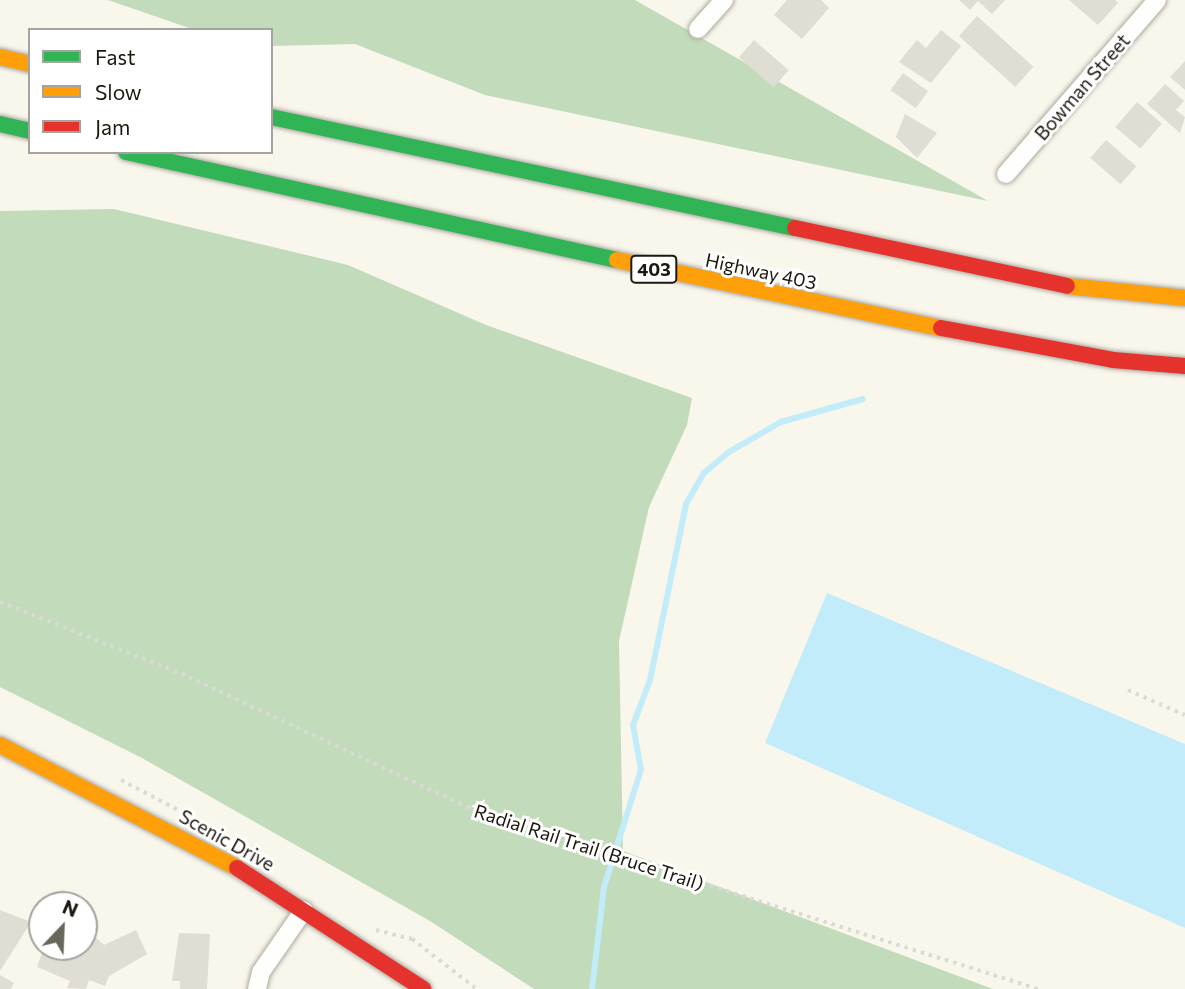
<!DOCTYPE html>
<html>
<head>
<meta charset="utf-8">
<style>
  body { margin:0 }
  #map { position:relative; width:1185px; height:989px; overflow:hidden; background:#f9f6ec; font-family:Commissioner,sans-serif }
  div>[style] { position:absolute }
  .forest>* { inset:0; background:#c2dbba }
  .water>* { inset:0; background:#c2ecf9 }
  .stream>* { height:6px; margin:-3px; padding:0 3px; transform-origin:3px; border-radius:3px; background:#c2ecf9 }
  .building>* { inset:0; background:#e0ddd3; transform-origin:0 0 }
  .path>* { height:3.5px; margin-top:-1.75px; transform-origin:0; background:repeating-linear-gradient(90deg,#dadad7 0 3.5px,transparent 0 8.5px) }
  .roads { filter:drop-shadow(0 0 2px #aca9a0) drop-shadow(0 0 2px #aca9a0) }
  .street>* { height:18px; margin:-9px; padding:0 9px; transform-origin:9px; border-radius:9px; background:#fefefc }
  .fast>* { height:16px; margin:-8px; padding:0 8px; transform-origin:8px; border-radius:8px; background:#30b455 }
  .slow>* { height:16px; margin:-8px; padding:0 8px; transform-origin:8px; border-radius:8px; background:#ff9f0a }
  .jam>* { height:16px; margin:-8px; padding:0 8px; transform-origin:8px; border-radius:8px; background:#e5322d }
  span { translate:-50% -50%; white-space:nowrap; text-align:center; line-height:1.15; -webkit-text-stroke:6px #fff; paint-order:stroke }
  .shield-label span { padding:2px 5px; background:#fff; border:2px solid; border-radius:5px; -webkit-text-stroke-width:0 }
  .shield-label { font-size:18px; color:#1c180e; font-weight:700 }
  .street-label { font-size:19px; color:#1c180e }
  .legend { position:absolute; left:28px; top:28px; width:245px; height:126px; box-sizing:border-box; background:#fff; border:2px solid #a4a39f; margin:0; padding:9px 12px; list-style:none; font-size:21px; color:#1c180e }
  .legend li { display:flex; align-items:center; gap:14px; height:35px }
  .legend b { width:35px; border:2px solid #a4a39f }
  .north { position:absolute; left:28px; top:891px; width:70px; height:70px; box-sizing:border-box; background:#fff; border:2px solid #a4a39f; border-radius:50%; rotate:23deg; font-size:19px; font-weight:700; line-height:28px; text-align:center; color:#1c180e }
  .north::after { content:''; display:block; margin:auto; width:24px; height:32px; background:#69665c; clip-path:polygon(50% 0,100% 100%,50% 72%,0 100%) }
</style>
</head>
<body>
<div id="map">
  <div class="forest">
    <i style="clip-path:polygon(108px 0,635px 0,988px 201px,485px 95px,355px 44px,271px 46px,271px 30px,195px 30px)"></i>
    <i style="clip-path:polygon(114px 209px,348px 265px,486px 325px,692px 398px,687px 425px,649px 507px,619px 641px,623px 851px,993px 989px,534px 989px,430px 921px,142px 758px,0 687px,0 211px)"></i>
  </div>
  <div class="water">
    <i style="clip-path:polygon(827px 593px,1185px 744px,1185px 928px,765px 743px)"></i>
  </div>
  <div class="stream">
    <i style="left:592px;top:989px;width:103px;rotate:-83.3deg"></i>
    <i style="left:604px;top:887px;width:123px;rotate:-72.5deg"></i>
    <i style="left:641px;top:770px;width:46px;rotate:-100.1deg"></i>
    <i style="left:633px;top:725px;width:48px;rotate:-69.3deg"></i>
    <i style="left:650px;top:680px;width:180px;rotate:-78.4deg"></i>
    <i style="left:686px;top:504px;width:36px;rotate:-60deg"></i>
    <i style="left:704px;top:473px;width:33px;rotate:-40deg"></i>
    <i style="left:729px;top:452px;width:60px;rotate:-30deg"></i>
    <i style="left:781px;top:422px;width:85px;rotate:-15.7deg"></i>
  </div>
  <div class="building">
    <i style="clip-path:polygon(787px 0,821px 0,829px 8px,802px 39px,774px 15px)"></i>
    <i style="clip-path:polygon(959px 0,1005px 0,992px 14px,978px 1px,970px 10px)"></i>
    <i style="clip-path:polygon(1069px 0,1115px 0,1118px 3px,1098px 25px)"></i>
    <i style="left:977px;top:16px;width:76px;height:27px;rotate:42deg"></i>
    <i style="clip-path:polygon(941px 30px,961px 46px,931px 83px,899px 62px,917px 40px,926px 48px)"></i>
    <i style="left:754px;top:40px;width:46px;height:23px;rotate:41deg"></i>
    <i style="clip-path:polygon(1185px 61px,1185px 90px,1170px 77px)"></i>
    <i style="left:903px;top:73px;width:31px;height:21px;rotate:36deg"></i>
    <i style="clip-path:polygon(1165px 84px,1184px 101px,1176px 110px,1185px 117px,1180px 133px,1147px 104px)"></i>
    <i style="left:1137px;top:102px;width:33px;height:33px;rotate:41deg"></i>
    <i style="clip-path:polygon(905px 114px,937px 133px,917px 158px,896px 137px)"></i>
    <i style="left:1106px;top:140px;width:40px;height:24px;rotate:41deg"></i>
    <i style="clip-path:polygon(0 910px,31px 922px,0 971px)"></i>
    <i style="clip-path:polygon(84px 927px,104px 945px,136px 930px,147px 954px,109px 976px,105px 986px,89px 980px,86px 989px,67px 988px,70px 981px,37px 967px,43px 950px,36px 947px,42px 936px,42px 947px,84px 947px)"></i>
    <i style="clip-path:polygon(179px 933px,210px 934px,207px 989px,180px 989px,180px 981px,172px 981px)"></i>
    <i style="clip-path:polygon(0 975px,14px 983px,11px 989px,0 989px)"></i>
  </div>
  <div class="path">
    <i style="left:0;top:602px;width:203px;rotate:21.6deg"></i>
    <i style="left:189px;top:677px;width:324px;rotate:25deg"></i>
    <i style="left:483px;top:814px;width:582px;rotate:17.5deg"></i>
    <i style="left:1128px;top:690px;width:62px;rotate:23.7deg"></i>
    <i style="left:121px;top:780px;width:149px;rotate:27.6deg"></i>
    <i style="left:376px;top:930px;width:37px;rotate:14deg"></i>
    <i style="left:412px;top:939px;width:82px;rotate:37.6deg"></i>
  </div>
  <div class="roads">
    <div class="street">
      <i style="left:698px;top:29px;width:39px;rotate:-48deg"></i>
      <i style="left:1006px;top:174px;width:230px;rotate:-49deg"></i>
      <i style="left:257px;top:989px;width:17px;rotate:-77deg"></i>
      <i style="left:261px;top:972px;width:75px;rotate:-55.3deg"></i>
    </div>
    <div class="fast">
      <i style="left:271px;top:117px;width:536px;rotate:11.96deg"></i>
      <i style="left:0;top:124px;width:31px;rotate:13deg"></i>
      <i style="left:126px;top:152px;width:503px;rotate:12.41deg"></i>
    </div>
    <div class="slow">
      <i style="left:0;top:57px;width:31px;rotate:13deg"></i>
      <i style="left:617px;top:260px;width:331px;rotate:11.9deg"></i>
      <i style="left:1067px;top:286px;width:119px;rotate:5.8deg"></i>
      <i style="left:0;top:745px;width:267px;rotate:27.4deg"></i>
    </div>
    <div class="jam">
      <i style="left:795px;top:228px;width:278px;rotate:12deg"></i>
      <i style="left:941px;top:328px;width:175px;rotate:10.5deg"></i>
      <i style="left:1113px;top:360px;width:72px;rotate:4.8deg"></i>
      <i style="left:237px;top:868px;width:222px;rotate:33deg"></i>
    </div>
  </div>
  <div class="shield-label">
    <span style="left:654px;top:269px">403</span>
  </div>
  <div class="street-label">
    <span style="left:1082px;top:87px;rotate:-49deg">Bowman Street</span>
    <span style="left:761px;top:271px;rotate:12deg">Highway 403</span>
    <span style="left:227px;top:840px;rotate:29deg">Scenic Drive</span>
    <span style="left:589px;top:847px;rotate:18deg">Radial Rail Trail (Bruce Trail)</span>
  </div>
  <ul class="legend">
  <li><b style="height:9px;background:#30b455"></b>Fast</li>
  <li><b style="height:9px;background:#ff9f0a"></b>Slow</li>
  <li><b style="height:9px;background:#e5322d"></b>Jam</li>
  </ul>
  <div class="north">N</div>
</div>
</body>
</html>
